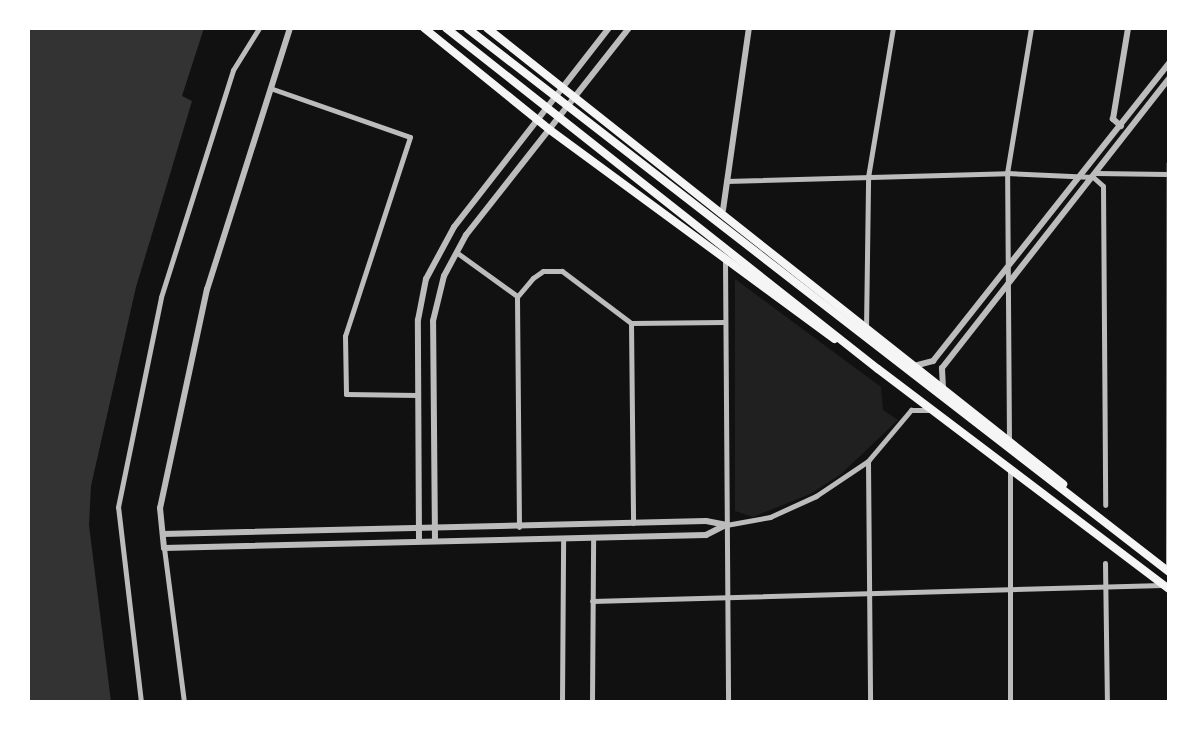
<!DOCTYPE html>
<html>
<head>
<meta charset="utf-8">
<style>
  body { margin:0 }
  #map { position:relative; width:1197px; height:730px; overflow:hidden; background:#111; font-family:Raleway,sans-serif }
  div>[style] { position:absolute }
  .green>* { inset:0; background:#202020 }
  .water>* { inset:0; background:#333 }
  .minor>* { height:5px; margin:-2.5px; padding:0 2.5px; transform-origin:2.5px; border-radius:2.5px; background:#bcbcbc }
  .tertiary>* { height:6px; margin:-3px; padding:0 3px; transform-origin:3px; border-radius:3px; background:#bcbcbc }
  .trunk>* { height:8px; margin:-4px; padding:0 4px; transform-origin:4px; border-radius:4px; background:#f5f5f5 }
  span { translate:-50% -50%; white-space:nowrap; text-align:center; line-height:1.15; -webkit-text-stroke:6px #fff; paint-order:stroke }
  .frame { position:absolute; inset:0; border:30px solid #fff; pointer-events:none }
</style>
</head>
<body>
<div id="map">
  <div class="green">
    <i style="clip-path:polygon(735px 279px,881px 387px,883px 410px,898px 420px,841px 474px,810px 494px,753px 517px,735px 511px)"></i>
  </div>
  <div class="water">
    <i style="clip-path:polygon(28px 28px,204px 28px,182px 96px,192px 101px,136px 287px,91px 486px,89px 525px,111px 702px,28px 702px)"></i>
  </div>
  <div class="minor">
    <i style="left:270px;top:88px;width:148px;rotate:19.3deg"></i>
    <i style="left:410px;top:137px;width:209px;rotate:108.1deg"></i>
    <i style="left:345px;top:336px;width:58px;rotate:89deg"></i>
    <i style="left:346px;top:394px;width:71px;rotate:0.8deg"></i>
    <i style="left:1096px;top:173px;width:71px;rotate:0.8deg"></i>
    <i style="left:726px;top:181px;width:281px;rotate:-1.6deg"></i>
    <i style="left:1007px;top:173px;width:86px;rotate:2.7deg"></i>
    <i style="left:1093px;top:177px;width:13px;rotate:42deg"></i>
    <i style="left:1103px;top:186px;width:319px;rotate:89.6deg"></i>
    <i style="left:456px;top:252px;width:75px;rotate:35.8deg"></i>
    <i style="left:725px;top:260px;width:442px;rotate:89.6deg"></i>
    <i style="left:631px;top:323px;width:200px;rotate:89.4deg"></i>
    <i style="left:866px;top:329px;width:152px;rotate:-89.2deg"></i>
    <i style="left:868px;top:177px;width:151px;rotate:-80.5deg"></i>
    <i style="left:1009px;top:441px;width:268px;rotate:-90.4deg"></i>
    <i style="left:1007px;top:173px;width:147px;rotate:-80.6deg"></i>
    <i style="left:868px;top:462px;width:240px;rotate:89.5deg"></i>
    <i style="left:726px;top:525px;width:45px;rotate:-10.3deg"></i>
    <i style="left:770px;top:517px;width:51px;rotate:-24.5deg"></i>
    <i style="left:816px;top:496px;width:63px;rotate:-33.9deg"></i>
    <i style="left:868px;top:461px;width:67px;rotate:-49.9deg"></i>
    <i style="left:911px;top:410px;width:19px"></i>
    <i style="left:519px;top:527px;width:230px;rotate:-90.5deg"></i>
    <i style="left:517px;top:297px;width:25px;rotate:-50deg"></i>
    <i style="left:533px;top:278px;width:12px;rotate:-35deg"></i>
    <i style="left:543px;top:271px;width:19px"></i>
    <i style="left:562px;top:271px;width:86px;rotate:37deg"></i>
    <i style="left:631px;top:323px;width:93px;rotate:-0.6deg"></i>
    <i style="left:164px;top:548px;width:155px;rotate:82.6deg"></i>
    <i style="left:1105px;top:563px;width:139px;rotate:89.2deg"></i>
    <i style="left:1168px;top:570px;width:407px;rotate:-89.9deg"></i>
    <i style="left:592px;top:601px;width:571px;rotate:-1.61deg"></i>
    <i style="left:141px;top:702px;width:196px;rotate:-96.7deg"></i>
    <i style="left:118px;top:507px;width:214px;rotate:-78.4deg"></i>
    <i style="left:161px;top:297px;width:238px;rotate:-72.4deg"></i>
    <i style="left:233px;top:70px;width:49px;rotate:-58.2deg"></i>
    <i style="left:562px;top:702px;width:162px;rotate:-89.6deg"></i>
    <i style="left:592px;top:702px;width:162px;rotate:-89.6deg"></i>
    <i style="left:1010px;top:702px;width:233px;rotate:-90deg"></i>
  </div>
  <div class="tertiary">
    <i style="left:290px;top:28px;width:274px;rotate:107.6deg"></i>
    <i style="left:207px;top:289px;width:224px;rotate:102.1deg"></i>
    <i style="left:160px;top:508px;width:40px;rotate:84.3deg"></i>
    <i style="left:164px;top:548px;width:542px;rotate:-1.37deg"></i>
    <i style="left:706px;top:535px;width:22px;rotate:-27deg"></i>
    <i style="left:1121px;top:126px;width:11px;rotate:-139deg"></i>
    <i style="left:1113px;top:119px;width:92px;rotate:-80.6deg"></i>
    <i style="left:723px;top:210px;width:184px;rotate:-81.9deg"></i>
    <i style="left:914px;top:366px;width:20px;rotate:-15deg"></i>
    <i style="left:933px;top:361px;width:380px;rotate:-51.6deg"></i>
    <i style="left:943px;top:388px;width:20px;rotate:-93deg"></i>
    <i style="left:942px;top:368px;width:368px;rotate:-51.9deg"></i>
    <i style="left:163px;top:534px;width:543px;rotate:-1.37deg"></i>
    <i style="left:706px;top:521px;width:20px;rotate:11deg"></i>
    <i style="left:419px;top:541px;width:221px;rotate:-90.3deg"></i>
    <i style="left:418px;top:320px;width:42px;rotate:-79deg"></i>
    <i style="left:426px;top:279px;width:59px;rotate:-61.7deg"></i>
    <i style="left:454px;top:227px;width:252px;rotate:-52.1deg"></i>
    <i style="left:435px;top:541px;width:220px;rotate:-90.5deg"></i>
    <i style="left:433px;top:321px;width:46px;rotate:-76.3deg"></i>
    <i style="left:444px;top:276px;width:47px;rotate:-61.8deg"></i>
    <i style="left:466px;top:235px;width:263px;rotate:-51.8deg"></i>
  </div>
  <div class="trunk">
    <i style="left:424px;top:28px;width:162px;rotate:39deg"></i>
    <i style="left:550px;top:130px;width:353px;rotate:36.3deg"></i>
    <i style="left:446px;top:28px;width:550px;rotate:38.29deg"></i>
    <i style="left:878px;top:369px;width:365px;rotate:37.1deg"></i>
    <i style="left:467px;top:28px;width:888px;rotate:37.77deg"></i>
    <i style="left:487px;top:28px;width:735px;rotate:38.37deg"></i>
  </div>
  <div class="frame"></div>
</div>
</body>
</html>
